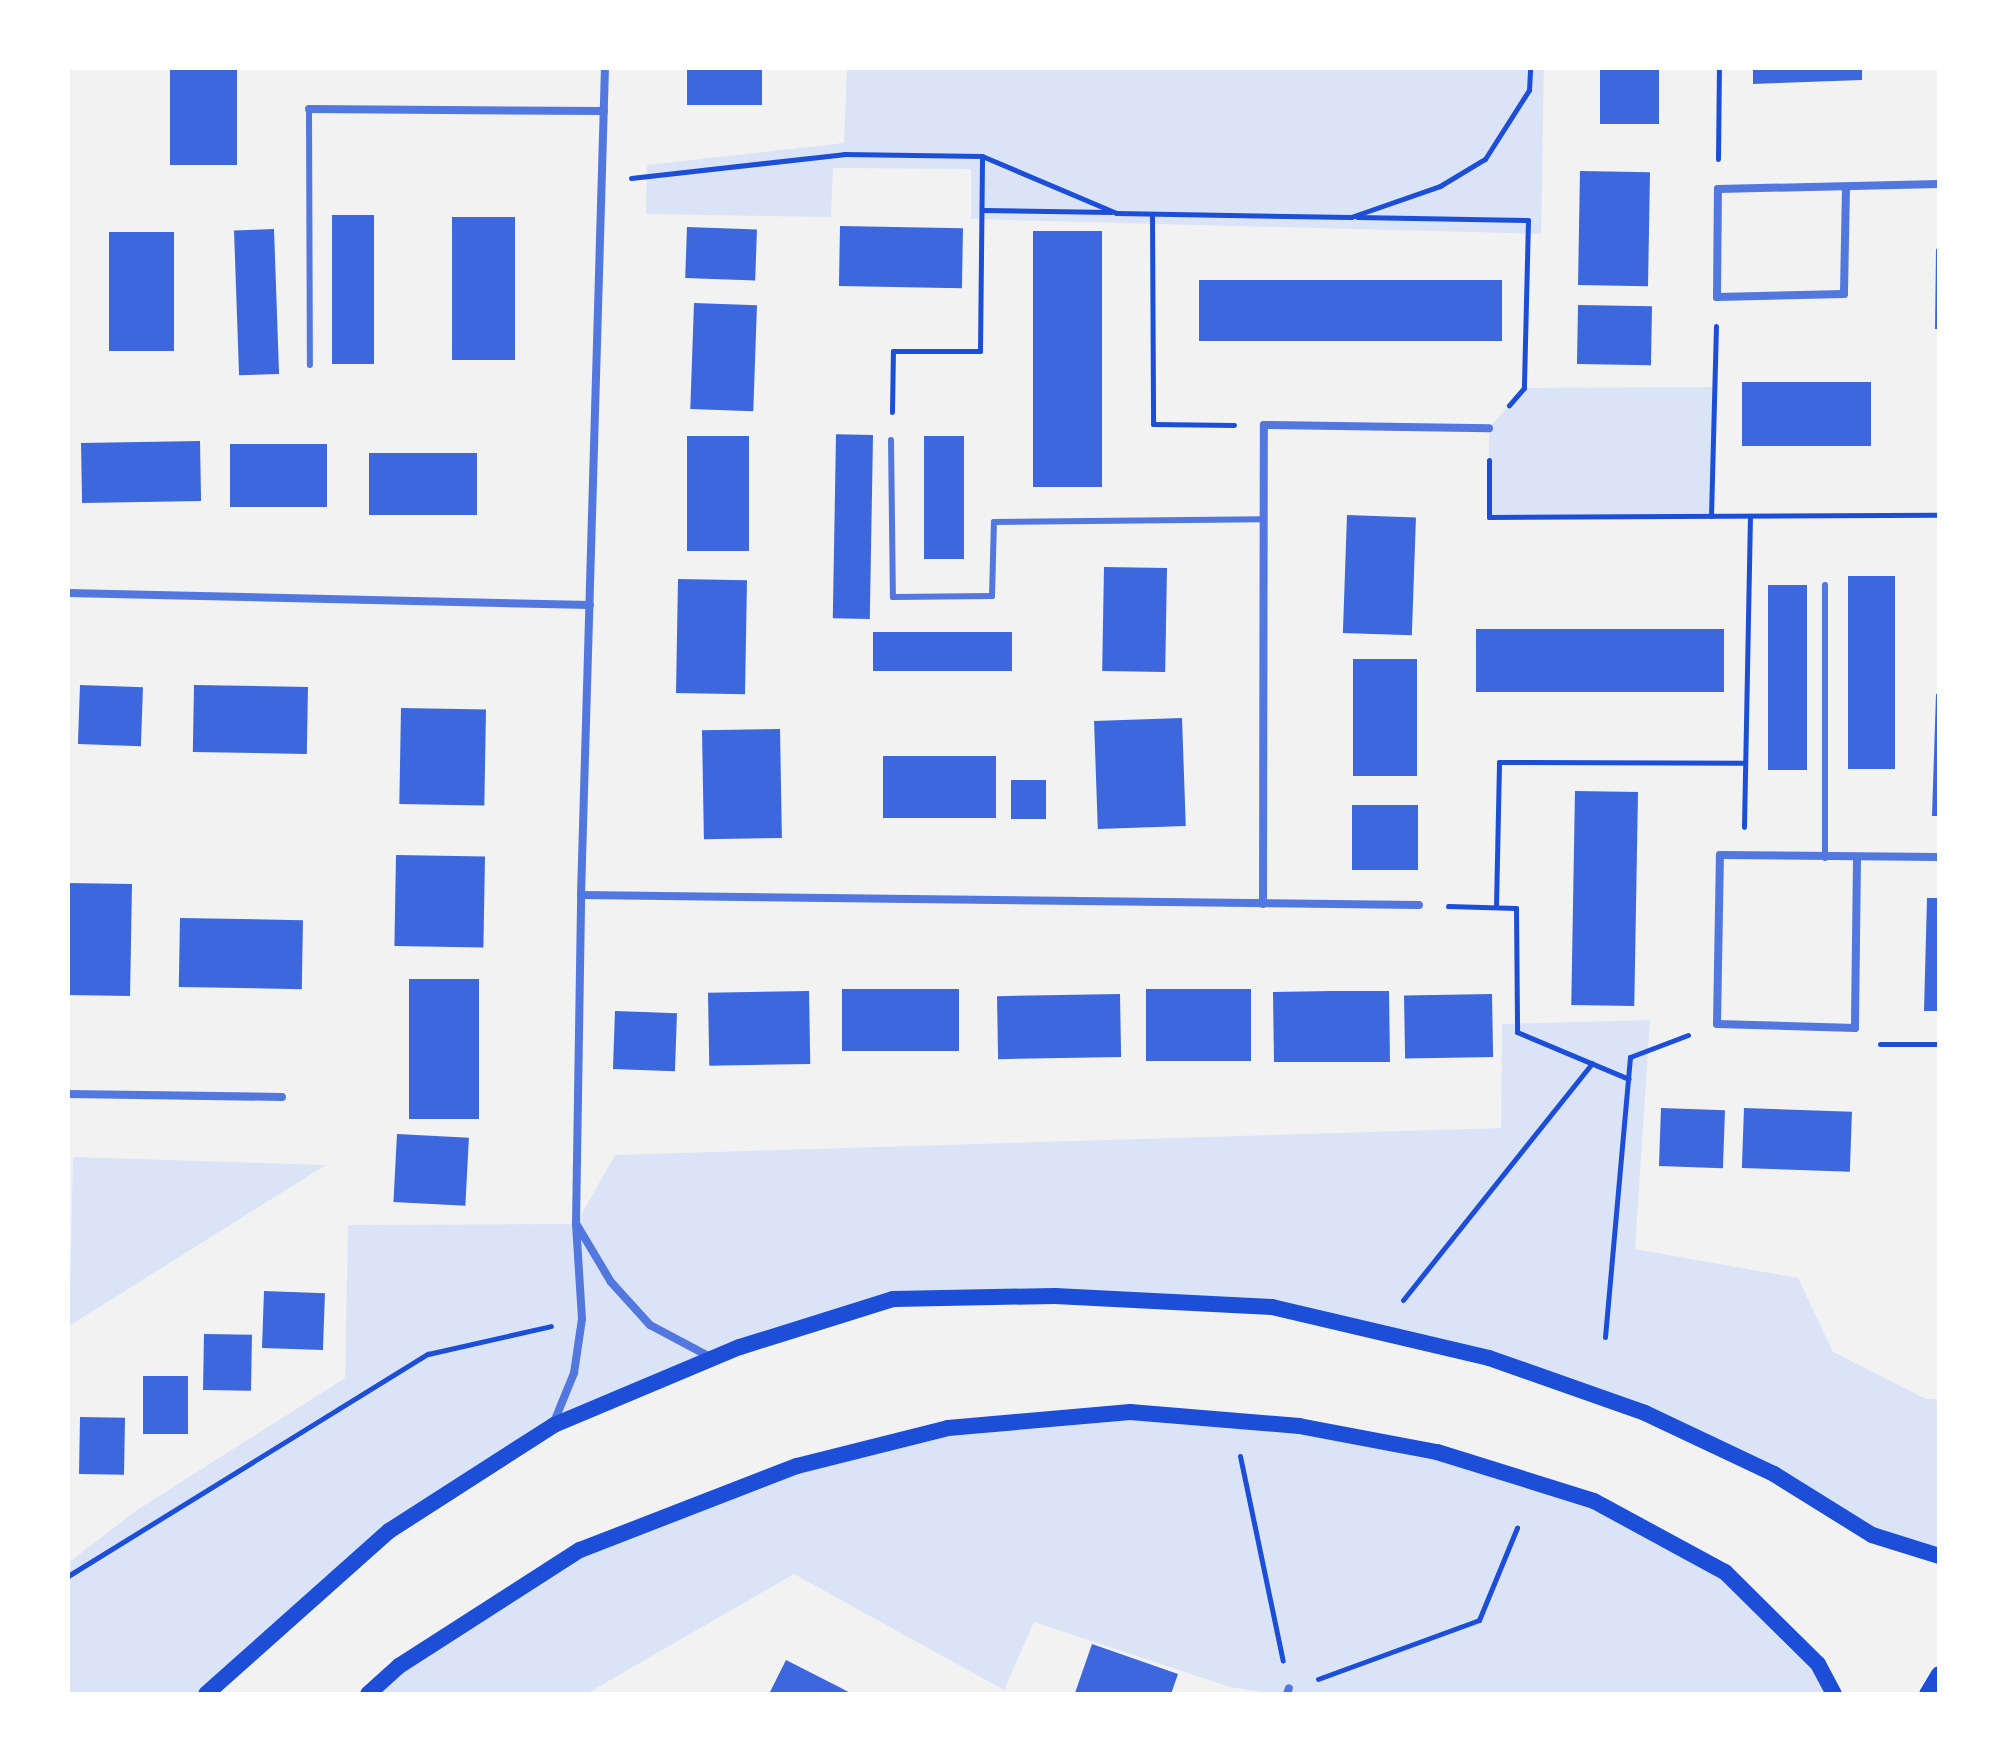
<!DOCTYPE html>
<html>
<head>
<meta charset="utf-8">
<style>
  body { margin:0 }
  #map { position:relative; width:2007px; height:1762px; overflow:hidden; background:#f2f2f2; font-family:Manrope,sans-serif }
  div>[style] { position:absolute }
  .green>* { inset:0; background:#dbe4f7 }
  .building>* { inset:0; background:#3d67dc; transform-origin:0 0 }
  .path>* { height:5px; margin:-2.5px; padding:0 2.5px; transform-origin:2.5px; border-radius:2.5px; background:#1d4ed8 }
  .service>* { height:6px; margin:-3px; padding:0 3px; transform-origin:3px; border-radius:3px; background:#5277de }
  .minor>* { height:8px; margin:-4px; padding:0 4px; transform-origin:4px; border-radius:4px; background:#5277de }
  .secondary>* { height:16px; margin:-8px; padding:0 8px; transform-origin:8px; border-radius:8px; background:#1d4ed8 }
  span { translate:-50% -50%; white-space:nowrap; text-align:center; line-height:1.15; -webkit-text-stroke:6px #fff; paint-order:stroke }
  .frame { position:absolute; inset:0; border:70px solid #fff; pointer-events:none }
</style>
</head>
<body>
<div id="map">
  <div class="green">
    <i style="clip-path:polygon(847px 68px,1544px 68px,1541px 234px,971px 219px,971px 169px,833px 168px,831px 217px,646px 214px,647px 165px,844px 143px)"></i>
    <i style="clip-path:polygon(1715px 387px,1711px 516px,1489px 517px,1489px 428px,1524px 388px)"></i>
    <i style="clip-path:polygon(1650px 1020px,1635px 1249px,1798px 1278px,1833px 1352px,1926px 1399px,1939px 1399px,1939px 1556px,1872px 1535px,1774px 1474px,1489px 1358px,1272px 1307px,893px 1299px,740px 1347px,554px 1425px,389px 1531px,206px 1694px,68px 1694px,68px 1563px,137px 1510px,345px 1378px,348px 1225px,576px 1224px,615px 1155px,1501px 1128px,1502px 1024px)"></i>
    <i style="clip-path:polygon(73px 1157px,326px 1165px,69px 1326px)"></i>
    <i style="clip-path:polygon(1130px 1412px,1232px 1421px,1437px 1452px,1594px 1501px,1725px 1572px,1834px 1694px,1274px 1694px,1230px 1687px,1034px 1622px,1004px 1690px,794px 1574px,586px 1694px,368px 1694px,580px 1550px,797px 1466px,948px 1428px)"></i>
  </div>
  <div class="building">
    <i style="left:170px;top:68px;width:67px;height:97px"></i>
    <i style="left:687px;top:68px;width:75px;height:37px"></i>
    <i style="left:1600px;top:68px;width:59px;height:56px"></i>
    <i style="clip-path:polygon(1753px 68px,1862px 68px,1862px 80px,1753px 84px)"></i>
    <i style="left:1580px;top:171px;width:70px;height:114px;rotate:1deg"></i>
    <i style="left:332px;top:215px;width:42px;height:149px"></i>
    <i style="left:452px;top:217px;width:63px;height:143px"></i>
    <i style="left:840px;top:226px;width:123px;height:60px;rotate:1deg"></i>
    <i style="left:687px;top:227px;width:70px;height:51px;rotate:2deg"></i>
    <i style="left:274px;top:229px;width:145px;height:40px;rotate:88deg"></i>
    <i style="left:1033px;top:231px;width:69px;height:256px"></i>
    <i style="left:174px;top:232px;width:119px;height:65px;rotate:90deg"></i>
    <i style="clip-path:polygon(1936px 249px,1939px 249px,1939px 329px,1935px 329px)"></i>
    <i style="left:1199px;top:280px;width:303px;height:61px"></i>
    <i style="left:694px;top:303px;width:63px;height:106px;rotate:2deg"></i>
    <i style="left:1578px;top:305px;width:74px;height:59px;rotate:1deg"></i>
    <i style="left:1871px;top:382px;width:64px;height:129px;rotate:90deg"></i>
    <i style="left:873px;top:435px;width:184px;height:37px;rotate:91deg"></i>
    <i style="left:687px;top:436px;width:62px;height:115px"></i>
    <i style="left:924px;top:436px;width:40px;height:123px"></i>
    <i style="left:200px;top:441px;width:60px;height:119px;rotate:89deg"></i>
    <i style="left:230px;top:444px;width:97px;height:63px"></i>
    <i style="left:369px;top:453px;width:108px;height:62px"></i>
    <i style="left:1347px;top:515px;width:69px;height:118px;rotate:2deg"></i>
    <i style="left:1104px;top:567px;width:63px;height:104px;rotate:1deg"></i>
    <i style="left:1848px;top:576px;width:47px;height:193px"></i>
    <i style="left:678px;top:579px;width:69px;height:114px;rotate:1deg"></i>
    <i style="left:1807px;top:585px;width:185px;height:39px;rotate:90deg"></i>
    <i style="left:1476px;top:629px;width:248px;height:63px"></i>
    <i style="left:873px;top:632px;width:139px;height:39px"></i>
    <i style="left:1417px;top:659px;width:117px;height:64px;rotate:90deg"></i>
    <i style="left:80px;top:685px;width:63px;height:59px;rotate:2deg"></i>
    <i style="left:194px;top:685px;width:114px;height:67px;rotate:1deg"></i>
    <i style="clip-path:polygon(1936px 694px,1939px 694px,1939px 816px,1932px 816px)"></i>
    <i style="left:401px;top:708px;width:85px;height:96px;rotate:1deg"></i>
    <i style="left:1182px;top:718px;width:108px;height:88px;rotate:88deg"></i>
    <i style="left:780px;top:729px;width:109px;height:78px;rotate:89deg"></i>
    <i style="left:996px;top:756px;width:62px;height:113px;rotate:90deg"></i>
    <i style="left:1011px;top:780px;width:35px;height:39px"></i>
    <i style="left:1575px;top:791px;width:63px;height:214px;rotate:1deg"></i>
    <i style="left:1352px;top:805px;width:66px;height:65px"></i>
    <i style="left:396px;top:855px;width:89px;height:91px;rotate:1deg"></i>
    <i style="left:68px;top:883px;width:64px;height:112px;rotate:1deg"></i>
    <i style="clip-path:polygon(1927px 898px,1939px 898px,1939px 1011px,1924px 1011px)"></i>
    <i style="left:180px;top:918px;width:123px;height:69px;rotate:1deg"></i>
    <i style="left:409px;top:979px;width:70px;height:140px"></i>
    <i style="left:842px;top:989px;width:117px;height:62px"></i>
    <i style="left:1146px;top:989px;width:105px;height:72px"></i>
    <i style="left:809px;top:991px;width:73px;height:101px;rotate:89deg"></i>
    <i style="clip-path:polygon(1332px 991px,1389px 991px,1390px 1062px,1274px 1062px,1273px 992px)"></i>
    <i style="left:1120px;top:994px;width:63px;height:123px;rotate:89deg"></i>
    <i style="left:1492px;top:994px;width:63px;height:88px;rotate:89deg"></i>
    <i style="left:615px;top:1011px;width:62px;height:58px;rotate:2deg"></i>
    <i style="left:1661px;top:1108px;width:64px;height:58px;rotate:2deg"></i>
    <i style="left:1744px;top:1108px;width:108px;height:60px;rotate:2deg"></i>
    <i style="left:397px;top:1134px;width:72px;height:68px;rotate:3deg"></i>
    <i style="left:264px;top:1291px;width:61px;height:57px;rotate:2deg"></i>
    <i style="left:204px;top:1334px;width:48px;height:56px;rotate:1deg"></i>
    <i style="left:143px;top:1376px;width:45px;height:58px"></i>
    <i style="left:80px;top:1417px;width:45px;height:57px;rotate:1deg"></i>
    <i style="clip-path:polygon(1092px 1644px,1178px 1674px,1171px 1694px,1075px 1693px)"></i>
    <i style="clip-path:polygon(786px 1660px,841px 1688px,852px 1694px,769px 1694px)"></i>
  </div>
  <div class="path">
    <i style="left:1718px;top:159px;width:91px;rotate:-89.4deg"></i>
    <i style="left:631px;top:178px;width:214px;rotate:-6.4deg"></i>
    <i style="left:844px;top:154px;width:138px;rotate:0.8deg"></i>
    <i style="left:982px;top:156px;width:146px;rotate:23deg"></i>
    <i style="left:1116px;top:213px;width:235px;rotate:1deg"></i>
    <i style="left:1351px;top:217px;width:94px;rotate:-19.2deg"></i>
    <i style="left:1440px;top:186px;width:52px;rotate:-31deg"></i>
    <i style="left:1485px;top:159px;width:82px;rotate:-57.5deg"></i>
    <i style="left:1529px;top:90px;width:22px;rotate:-87deg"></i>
    <i style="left:982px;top:210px;width:129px;rotate:0.9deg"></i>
    <i style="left:1152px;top:214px;width:210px;rotate:89.7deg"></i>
    <i style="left:1153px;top:424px;width:81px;rotate:0.7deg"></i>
    <i style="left:1357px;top:217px;width:171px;rotate:1deg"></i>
    <i style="left:1528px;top:220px;width:168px;rotate:91.4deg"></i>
    <i style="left:1524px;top:388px;width:23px;rotate:131deg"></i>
    <i style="left:892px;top:412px;width:61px;rotate:-89.1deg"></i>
    <i style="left:893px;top:351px;width:87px"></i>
    <i style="left:980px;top:351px;width:195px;rotate:-89.4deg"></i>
    <i style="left:1489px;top:460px;width:57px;rotate:90deg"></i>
    <i style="left:1489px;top:517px;width:450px;rotate:-0.3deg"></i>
    <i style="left:1711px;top:516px;width:190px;rotate:-88.5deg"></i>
    <i style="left:1744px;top:827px;width:311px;rotate:-88.9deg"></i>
    <i style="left:1448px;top:906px;width:68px;rotate:1.7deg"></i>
    <i style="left:1516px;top:908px;width:124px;rotate:89.5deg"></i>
    <i style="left:1517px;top:1032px;width:121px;rotate:22.8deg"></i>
    <i style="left:1496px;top:907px;width:145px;rotate:-88.8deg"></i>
    <i style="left:1499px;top:762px;width:245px;rotate:0.2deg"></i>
    <i style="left:1880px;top:1044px;width:59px"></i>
    <i style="left:1403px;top:1300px;width:303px;rotate:-51.4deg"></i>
    <i style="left:1605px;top:1337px;width:281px;rotate:-84.9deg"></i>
    <i style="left:1630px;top:1057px;width:62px;rotate:-20.8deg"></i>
    <i style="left:1240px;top:1456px;width:209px;rotate:78.2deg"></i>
    <i style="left:68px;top:1576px;width:423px;rotate:-31.7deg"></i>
    <i style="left:428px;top:1354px;width:126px;rotate:-12.8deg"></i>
    <i style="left:1318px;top:1679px;width:171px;rotate:-20.1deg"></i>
    <i style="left:1479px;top:1620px;width:100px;rotate:-67.6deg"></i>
  </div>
  <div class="service">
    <i style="left:309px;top:109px;width:256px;rotate:89.8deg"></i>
    <i style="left:891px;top:440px;width:157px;rotate:89.3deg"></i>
    <i style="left:893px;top:597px;width:99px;rotate:-0.6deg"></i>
    <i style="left:992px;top:596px;width:74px;rotate:-88.5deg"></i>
    <i style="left:994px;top:522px;width:268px;rotate:-0.6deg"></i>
    <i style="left:1825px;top:858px;width:273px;rotate:-90deg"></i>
  </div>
  <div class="minor">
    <i style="left:309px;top:109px;width:295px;rotate:0.4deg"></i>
    <i style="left:1846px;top:187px;width:107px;rotate:91.1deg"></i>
    <i style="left:1844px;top:294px;width:127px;rotate:178.6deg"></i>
    <i style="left:1717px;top:297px;width:108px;rotate:-89.5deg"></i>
    <i style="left:1718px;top:189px;width:221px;rotate:-1.3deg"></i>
    <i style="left:68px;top:593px;width:522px;rotate:1.32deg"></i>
    <i style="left:1857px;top:859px;width:169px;rotate:90.7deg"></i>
    <i style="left:1855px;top:1028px;width:138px;rotate:-178.3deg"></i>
    <i style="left:1717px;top:1024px;width:169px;rotate:-89deg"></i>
    <i style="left:1720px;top:855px;width:219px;rotate:0.5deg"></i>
    <i style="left:581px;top:895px;width:838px;rotate:0.68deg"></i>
    <i style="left:1263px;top:904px;width:479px;rotate:-89.9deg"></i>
    <i style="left:1264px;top:425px;width:225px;rotate:0.8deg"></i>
    <i style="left:68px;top:1094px;width:214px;rotate:0.8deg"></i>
    <i style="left:577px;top:1225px;width:66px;rotate:59.2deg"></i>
    <i style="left:611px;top:1282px;width:58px;rotate:47.8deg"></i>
    <i style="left:650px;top:1325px;width:70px;rotate:28deg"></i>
    <i style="left:554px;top:1422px;width:53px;rotate:-67.8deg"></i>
    <i style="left:574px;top:1373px;width:55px;rotate:-81.6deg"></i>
    <i style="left:582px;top:1319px;width:95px;rotate:-93.6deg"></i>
    <i style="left:576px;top:1224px;width:329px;rotate:-89.1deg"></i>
    <i style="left:581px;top:895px;width:827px;rotate:-88.34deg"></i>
    <i style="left:1287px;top:1694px;width:6px;rotate:-72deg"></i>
  </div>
  <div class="secondary">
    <i style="left:206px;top:1694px;width:245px;rotate:-41.7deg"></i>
    <i style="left:389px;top:1531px;width:196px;rotate:-32.7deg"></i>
    <i style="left:554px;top:1425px;width:202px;rotate:-22.8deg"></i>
    <i style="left:740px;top:1347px;width:160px;rotate:-17.4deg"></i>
    <i style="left:893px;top:1299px;width:162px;rotate:-1.1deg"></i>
    <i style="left:1055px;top:1296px;width:217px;rotate:2.9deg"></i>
    <i style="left:1272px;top:1307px;width:223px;rotate:13.2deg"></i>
    <i style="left:1489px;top:1358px;width:165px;rotate:19.4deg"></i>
    <i style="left:1645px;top:1413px;width:143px;rotate:25.3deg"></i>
    <i style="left:1774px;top:1474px;width:115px;rotate:31.9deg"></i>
    <i style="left:1872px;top:1535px;width:70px;rotate:17.4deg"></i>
    <i style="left:368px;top:1694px;width:42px;rotate:-42.1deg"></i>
    <i style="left:399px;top:1666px;width:215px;rotate:-32.7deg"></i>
    <i style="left:580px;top:1550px;width:233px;rotate:-21.2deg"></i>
    <i style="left:797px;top:1466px;width:156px;rotate:-14.1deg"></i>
    <i style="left:948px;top:1428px;width:183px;rotate:-5deg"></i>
    <i style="left:1130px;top:1412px;width:170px;rotate:4.7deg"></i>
    <i style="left:1299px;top:1426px;width:140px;rotate:10.7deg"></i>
    <i style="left:1437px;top:1452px;width:164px;rotate:17.3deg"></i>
    <i style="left:1594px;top:1501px;width:149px;rotate:28.5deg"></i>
    <i style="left:1725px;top:1572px;width:131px;rotate:44.7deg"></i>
    <i style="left:1818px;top:1664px;width:34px;rotate:62deg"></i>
    <i style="left:1927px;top:1694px;width:23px;rotate:-59deg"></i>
  </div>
  <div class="frame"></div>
</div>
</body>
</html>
